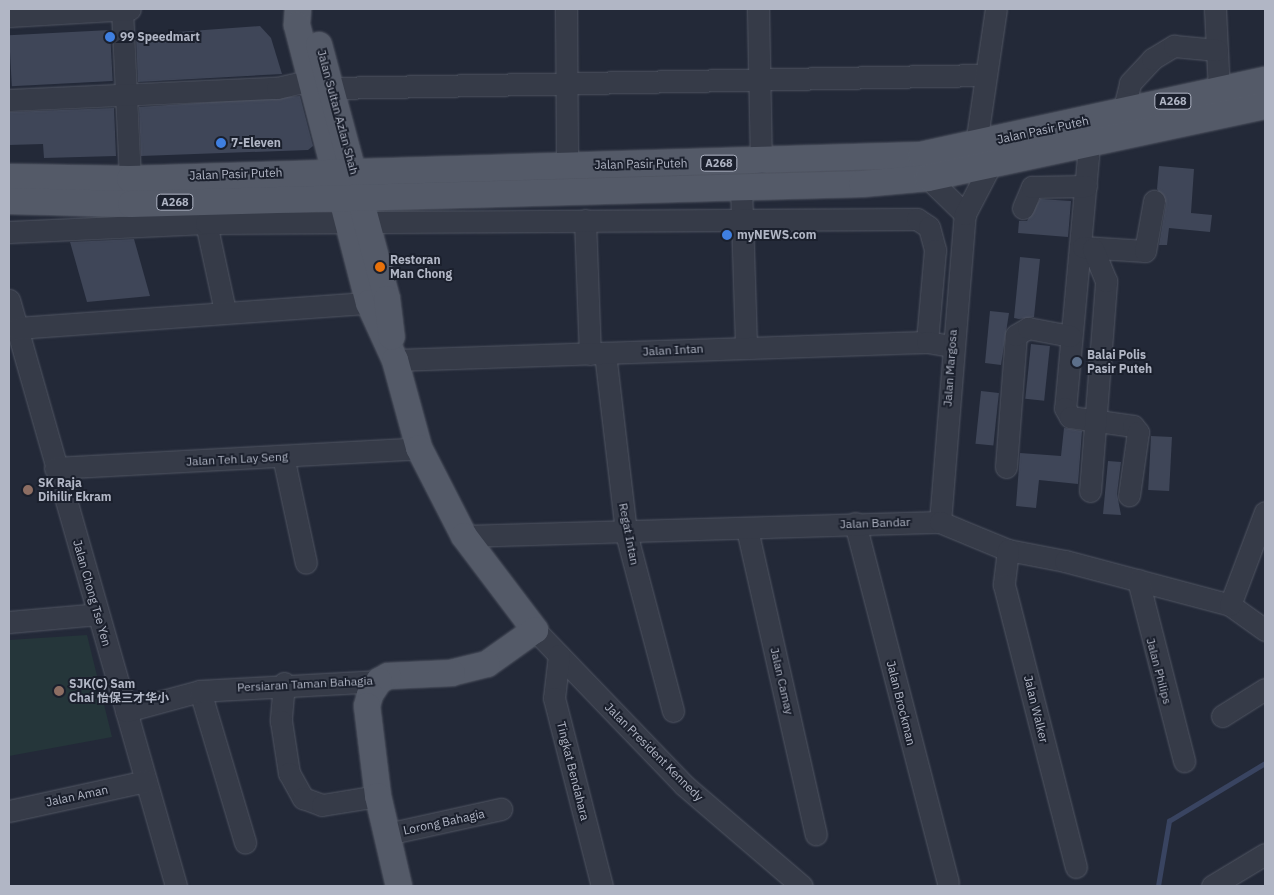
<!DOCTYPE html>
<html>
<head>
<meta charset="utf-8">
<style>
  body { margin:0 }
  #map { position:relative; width:1274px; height:895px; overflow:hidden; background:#232938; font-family:"IBM Plex Sans","Noto Sans SC",sans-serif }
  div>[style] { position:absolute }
  .green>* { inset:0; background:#25363a }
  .stream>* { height:4.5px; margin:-2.25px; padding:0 2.25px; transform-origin:2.25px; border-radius:2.25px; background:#394461 }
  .building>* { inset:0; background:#3f4658; transform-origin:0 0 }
  .roads { filter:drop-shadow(0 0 1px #515663) drop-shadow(0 0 1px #515663) }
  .minor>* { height:21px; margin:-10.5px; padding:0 10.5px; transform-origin:10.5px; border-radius:10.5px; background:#363b48 }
  .major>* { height:26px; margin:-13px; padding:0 13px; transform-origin:13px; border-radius:13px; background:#545a68 }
  .dots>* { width:14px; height:14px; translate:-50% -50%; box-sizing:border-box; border:2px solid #1b202d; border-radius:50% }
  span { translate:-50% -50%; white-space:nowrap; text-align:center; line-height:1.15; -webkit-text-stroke:4px #1b202d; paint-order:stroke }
  .shield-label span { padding:1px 4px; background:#1b202d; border:1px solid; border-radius:4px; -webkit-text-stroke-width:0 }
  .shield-label { font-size:11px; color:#b1b6c5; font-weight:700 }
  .poi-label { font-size:12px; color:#b1b6c5; font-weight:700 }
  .left { translate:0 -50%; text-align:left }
  .street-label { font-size:12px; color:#b1b6c5 }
  .frame { position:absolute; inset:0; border:10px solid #b1b6c5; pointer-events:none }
</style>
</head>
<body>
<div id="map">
  <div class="green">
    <i style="clip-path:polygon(87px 635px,112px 737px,9px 756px,9px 640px)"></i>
  </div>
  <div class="stream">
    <i style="left:1158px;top:886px;width:66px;rotate:-80.4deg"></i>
    <i style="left:1169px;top:821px;width:112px;rotate:-31.1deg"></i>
  </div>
  <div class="building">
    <i style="clip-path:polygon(260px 26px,271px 38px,282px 74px,138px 82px,136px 35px)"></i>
    <i style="left:110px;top:30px;width:51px;height:101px;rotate:87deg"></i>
    <i style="clip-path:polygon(300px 96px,313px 146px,308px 150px,141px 156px,139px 107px)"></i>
    <i style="clip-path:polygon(114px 108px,116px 156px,44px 158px,43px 144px,9px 145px,9px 112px)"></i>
    <i style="clip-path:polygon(1159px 166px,1194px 169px,1191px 213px,1212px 215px,1210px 232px,1169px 228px,1167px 245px,1159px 245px,1166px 203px,1157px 189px)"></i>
    <i style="clip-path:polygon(1040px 199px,1071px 201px,1068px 237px,1018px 233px,1019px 221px,1027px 221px)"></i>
    <i style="clip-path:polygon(134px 239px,150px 296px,87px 302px,70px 242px)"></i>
    <i style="clip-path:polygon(1020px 257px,1040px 259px,1034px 317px,1019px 319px,1014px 318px)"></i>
    <i style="clip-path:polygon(990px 311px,1009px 313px,1001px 365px,985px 363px)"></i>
    <i style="left:1031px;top:344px;width:19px;height:55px;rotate:6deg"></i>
    <i style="left:981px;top:391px;width:18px;height:53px;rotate:6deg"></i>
    <i style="clip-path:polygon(1064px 428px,1082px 431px,1078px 484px,1039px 480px,1036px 508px,1016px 506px,1020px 453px,1061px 456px)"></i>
    <i style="left:1151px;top:436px;width:21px;height:54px;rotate:3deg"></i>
    <i style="clip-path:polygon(1108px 461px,1121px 462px,1117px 494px,1121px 515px,1103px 514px)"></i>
  </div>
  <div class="roads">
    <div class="minor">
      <i style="left:122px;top:9px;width:170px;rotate:87.3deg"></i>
      <i style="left:566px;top:9px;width:156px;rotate:89.6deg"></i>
      <i style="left:758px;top:9px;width:153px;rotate:88.9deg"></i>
      <i style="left:1215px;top:9px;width:81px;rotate:87.2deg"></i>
      <i style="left:9px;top:16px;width:121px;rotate:-3.3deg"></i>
      <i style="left:332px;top:88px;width:652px;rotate:-1.14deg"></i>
      <i style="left:9px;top:100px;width:268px;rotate:-2.6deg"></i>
      <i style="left:277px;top:88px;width:35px;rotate:-13deg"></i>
      <i style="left:1123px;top:112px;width:30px;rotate:-76deg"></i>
      <i style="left:1130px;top:83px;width:33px;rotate:-47deg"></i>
      <i style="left:1152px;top:59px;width:26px;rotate:-31deg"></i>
      <i style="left:1174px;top:46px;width:43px;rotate:5.3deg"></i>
      <i style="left:1083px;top:129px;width:28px;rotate:80deg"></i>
      <i style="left:1088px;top:157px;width:252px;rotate:95.2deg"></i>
      <i style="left:1065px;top:408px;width:10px;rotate:61deg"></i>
      <i style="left:1070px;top:417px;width:64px;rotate:8.1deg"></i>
      <i style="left:1133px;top:426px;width:8px;rotate:50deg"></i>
      <i style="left:1138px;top:432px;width:64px;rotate:98.1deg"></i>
      <i style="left:976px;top:144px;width:136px;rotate:-81.6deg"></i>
      <i style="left:928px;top:178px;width:52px;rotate:44.2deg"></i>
      <i style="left:741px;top:186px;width:161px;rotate:88.2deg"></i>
      <i style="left:1023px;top:208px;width:23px;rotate:-67deg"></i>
      <i style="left:1032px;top:187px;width:54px;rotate:-1.1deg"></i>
      <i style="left:585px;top:220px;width:134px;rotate:87.9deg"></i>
      <i style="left:206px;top:223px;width:90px;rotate:77.8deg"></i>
      <i style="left:9px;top:232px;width:197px;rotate:-2.6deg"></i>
      <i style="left:206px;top:223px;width:711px;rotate:-0.32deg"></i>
      <i style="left:917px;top:219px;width:14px;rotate:34deg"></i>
      <i style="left:929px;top:227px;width:24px;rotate:75deg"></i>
      <i style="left:935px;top:250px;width:92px;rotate:95deg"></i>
      <i style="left:1083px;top:247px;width:62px;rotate:3.7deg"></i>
      <i style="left:1145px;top:251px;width:51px;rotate:-79.8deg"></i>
      <i style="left:9px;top:300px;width:609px;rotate:74.09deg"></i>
      <i style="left:17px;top:328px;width:353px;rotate:-4.1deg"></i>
      <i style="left:605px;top:353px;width:181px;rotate:83.3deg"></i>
      <i style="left:626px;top:533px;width:184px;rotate:75.2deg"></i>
      <i style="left:395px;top:360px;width:532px;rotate:-1.94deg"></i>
      <i style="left:927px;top:342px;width:24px;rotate:9deg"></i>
      <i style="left:283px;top:456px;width:109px;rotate:77.9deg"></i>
      <i style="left:1006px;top:467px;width:132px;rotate:-85.7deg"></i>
      <i style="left:1016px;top:335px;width:14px;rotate:-30deg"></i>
      <i style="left:1028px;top:328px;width:43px;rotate:10.8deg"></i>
      <i style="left:55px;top:468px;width:365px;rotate:-3.1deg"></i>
      <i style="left:1090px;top:491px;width:211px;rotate:-85.6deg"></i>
      <i style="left:1106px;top:281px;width:35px;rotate:-112deg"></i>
      <i style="left:940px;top:522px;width:309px;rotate:-85.4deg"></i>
      <i style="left:965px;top:214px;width:54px;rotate:-62.5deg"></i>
      <i style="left:855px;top:523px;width:371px;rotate:75.5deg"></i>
      <i style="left:747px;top:529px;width:313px;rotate:77.3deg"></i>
      <i style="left:464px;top:536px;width:476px;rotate:-1.7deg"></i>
      <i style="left:940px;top:522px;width:74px;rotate:22.4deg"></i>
      <i style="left:1008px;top:550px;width:58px;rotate:10.9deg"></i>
      <i style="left:1065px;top:561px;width:171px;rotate:14.9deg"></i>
      <i style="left:1230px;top:605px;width:43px;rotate:35.5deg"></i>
      <i style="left:1008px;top:550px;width:35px;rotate:97deg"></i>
      <i style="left:1004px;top:585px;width:291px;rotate:75.7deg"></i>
      <i style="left:1138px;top:580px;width:187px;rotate:75.7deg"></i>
      <i style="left:1230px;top:605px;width:99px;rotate:-69.4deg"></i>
      <i style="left:9px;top:622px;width:89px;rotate:-5.1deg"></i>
      <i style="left:535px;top:630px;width:215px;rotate:46.1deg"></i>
      <i style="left:684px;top:785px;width:155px;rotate:40.6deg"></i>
      <i style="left:559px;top:655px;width:43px;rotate:96.6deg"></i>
      <i style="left:554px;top:698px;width:194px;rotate:75.7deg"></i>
      <i style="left:284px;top:683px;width:38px;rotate:95deg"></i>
      <i style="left:281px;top:721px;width:53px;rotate:81.3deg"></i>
      <i style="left:289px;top:773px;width:29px;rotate:61deg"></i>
      <i style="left:303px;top:798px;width:20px;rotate:20deg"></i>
      <i style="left:322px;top:805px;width:57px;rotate:-9.1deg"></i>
      <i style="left:200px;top:691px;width:158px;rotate:73.4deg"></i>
      <i style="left:126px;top:711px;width:77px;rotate:-15.1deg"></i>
      <i style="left:200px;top:691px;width:179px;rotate:-3.2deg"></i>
      <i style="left:1222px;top:716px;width:51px;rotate:-32.1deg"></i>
      <i style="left:9px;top:811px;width:140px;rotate:-12.4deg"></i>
      <i style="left:387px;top:834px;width:117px;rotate:-12.4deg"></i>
      <i style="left:1212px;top:886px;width:62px;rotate:-31.1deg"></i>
    </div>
    <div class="major">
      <i style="left:298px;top:9px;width:16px;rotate:94deg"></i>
      <i style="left:297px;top:25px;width:287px;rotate:75.5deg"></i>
      <i style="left:369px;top:303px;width:63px;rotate:65.5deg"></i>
      <i style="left:395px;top:360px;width:91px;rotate:74.7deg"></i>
      <i style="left:419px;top:448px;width:99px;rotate:62.9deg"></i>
      <i style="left:464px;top:536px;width:118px;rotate:52.9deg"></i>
      <i style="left:535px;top:630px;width:59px;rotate:144.7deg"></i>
      <i style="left:487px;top:664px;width:36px;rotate:166deg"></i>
      <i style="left:452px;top:673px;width:64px;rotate:177.3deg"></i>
      <i style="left:388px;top:676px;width:10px;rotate:151deg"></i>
      <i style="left:379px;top:681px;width:17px;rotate:123deg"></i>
      <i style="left:370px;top:695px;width:11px;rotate:105deg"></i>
      <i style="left:367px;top:706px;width:91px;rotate:83deg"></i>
      <i style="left:378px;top:796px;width:92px;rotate:76.9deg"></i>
      <i style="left:319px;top:45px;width:263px;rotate:75deg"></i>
      <i style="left:387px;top:299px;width:38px;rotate:83deg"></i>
      <i style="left:9px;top:177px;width:121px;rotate:0.9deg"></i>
      <i style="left:130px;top:179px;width:791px;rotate:-1.74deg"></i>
      <i style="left:921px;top:155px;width:352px;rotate:-12.3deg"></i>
      <i style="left:9px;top:201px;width:122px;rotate:1.4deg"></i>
      <i style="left:131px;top:204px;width:731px;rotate:-1.57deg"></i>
      <i style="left:862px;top:184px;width:66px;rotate:-5.2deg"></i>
      <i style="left:928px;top:178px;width:345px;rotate:-12.1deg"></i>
    </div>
  </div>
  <div class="dots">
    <i style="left:110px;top:37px;background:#3f7fe0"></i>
    <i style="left:221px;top:143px;background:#3f7fe0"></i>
    <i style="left:727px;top:235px;background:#3f7fe0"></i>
    <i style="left:380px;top:267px;background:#e8710a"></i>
    <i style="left:1077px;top:362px;background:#5c6f8a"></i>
    <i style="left:28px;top:490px;background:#8d6e63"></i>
    <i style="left:59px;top:691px;background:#8d6e63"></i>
  </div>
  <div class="shield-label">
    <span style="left:1173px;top:101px">A268</span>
    <span style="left:719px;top:163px">A268</span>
    <span style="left:175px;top:202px">A268</span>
  </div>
  <div class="poi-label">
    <span class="left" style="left:120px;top:37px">99 Speedmart</span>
    <span class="left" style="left:231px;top:143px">7-Eleven</span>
    <span class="left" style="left:737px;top:235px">myNEWS.com</span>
    <span class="left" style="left:390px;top:267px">Restoran<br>Man Chong</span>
    <span class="left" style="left:1087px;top:362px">Balai Polis<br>Pasir Puteh</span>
    <span class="left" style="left:38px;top:490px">SK Raja<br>Dihilir Ekram</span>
    <span class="left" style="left:69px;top:691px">SJK(C) Sam<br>Chai 怡保三才华小</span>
  </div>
  <div class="street-label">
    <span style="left:338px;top:112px;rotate:75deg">Jalan Sultan Azlan Shah</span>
    <span style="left:1043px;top:130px;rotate:-12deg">Jalan Pasir Puteh</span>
    <span style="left:641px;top:164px;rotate:-1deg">Jalan Pasir Puteh</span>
    <span style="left:236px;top:174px;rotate:-2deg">Jalan Pasir Puteh</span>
    <span style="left:673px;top:350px;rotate:-3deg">Jalan Intan</span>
    <span style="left:950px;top:368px;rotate:-86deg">Jalan Margosa</span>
    <span style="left:237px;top:459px;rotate:-3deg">Jalan Teh Lay Seng</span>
    <span style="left:875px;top:523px;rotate:-2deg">Jalan Bandar</span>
    <span style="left:629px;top:534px;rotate:79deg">Regat Intan</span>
    <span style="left:92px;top:593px;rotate:74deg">Jalan Chong Tse Yen</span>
    <span style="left:1159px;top:671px;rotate:75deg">Jalan Philips</span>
    <span style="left:782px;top:681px;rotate:77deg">Jalan Camay</span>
    <span style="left:305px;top:684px;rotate:-3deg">Persiaran Taman Bahagia</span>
    <span style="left:901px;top:703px;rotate:76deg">Jalan Brockman</span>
    <span style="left:1036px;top:709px;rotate:76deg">Jalan Walker</span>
    <span style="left:654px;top:752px;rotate:45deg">Jalan President Kennedy</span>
    <span style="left:573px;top:771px;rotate:76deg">Tingkat Bendahara</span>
    <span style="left:77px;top:796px;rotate:-12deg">Jalan Aman</span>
    <span style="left:444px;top:822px;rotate:-12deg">Lorong Bahagia</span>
  </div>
  <div class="frame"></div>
</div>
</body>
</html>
